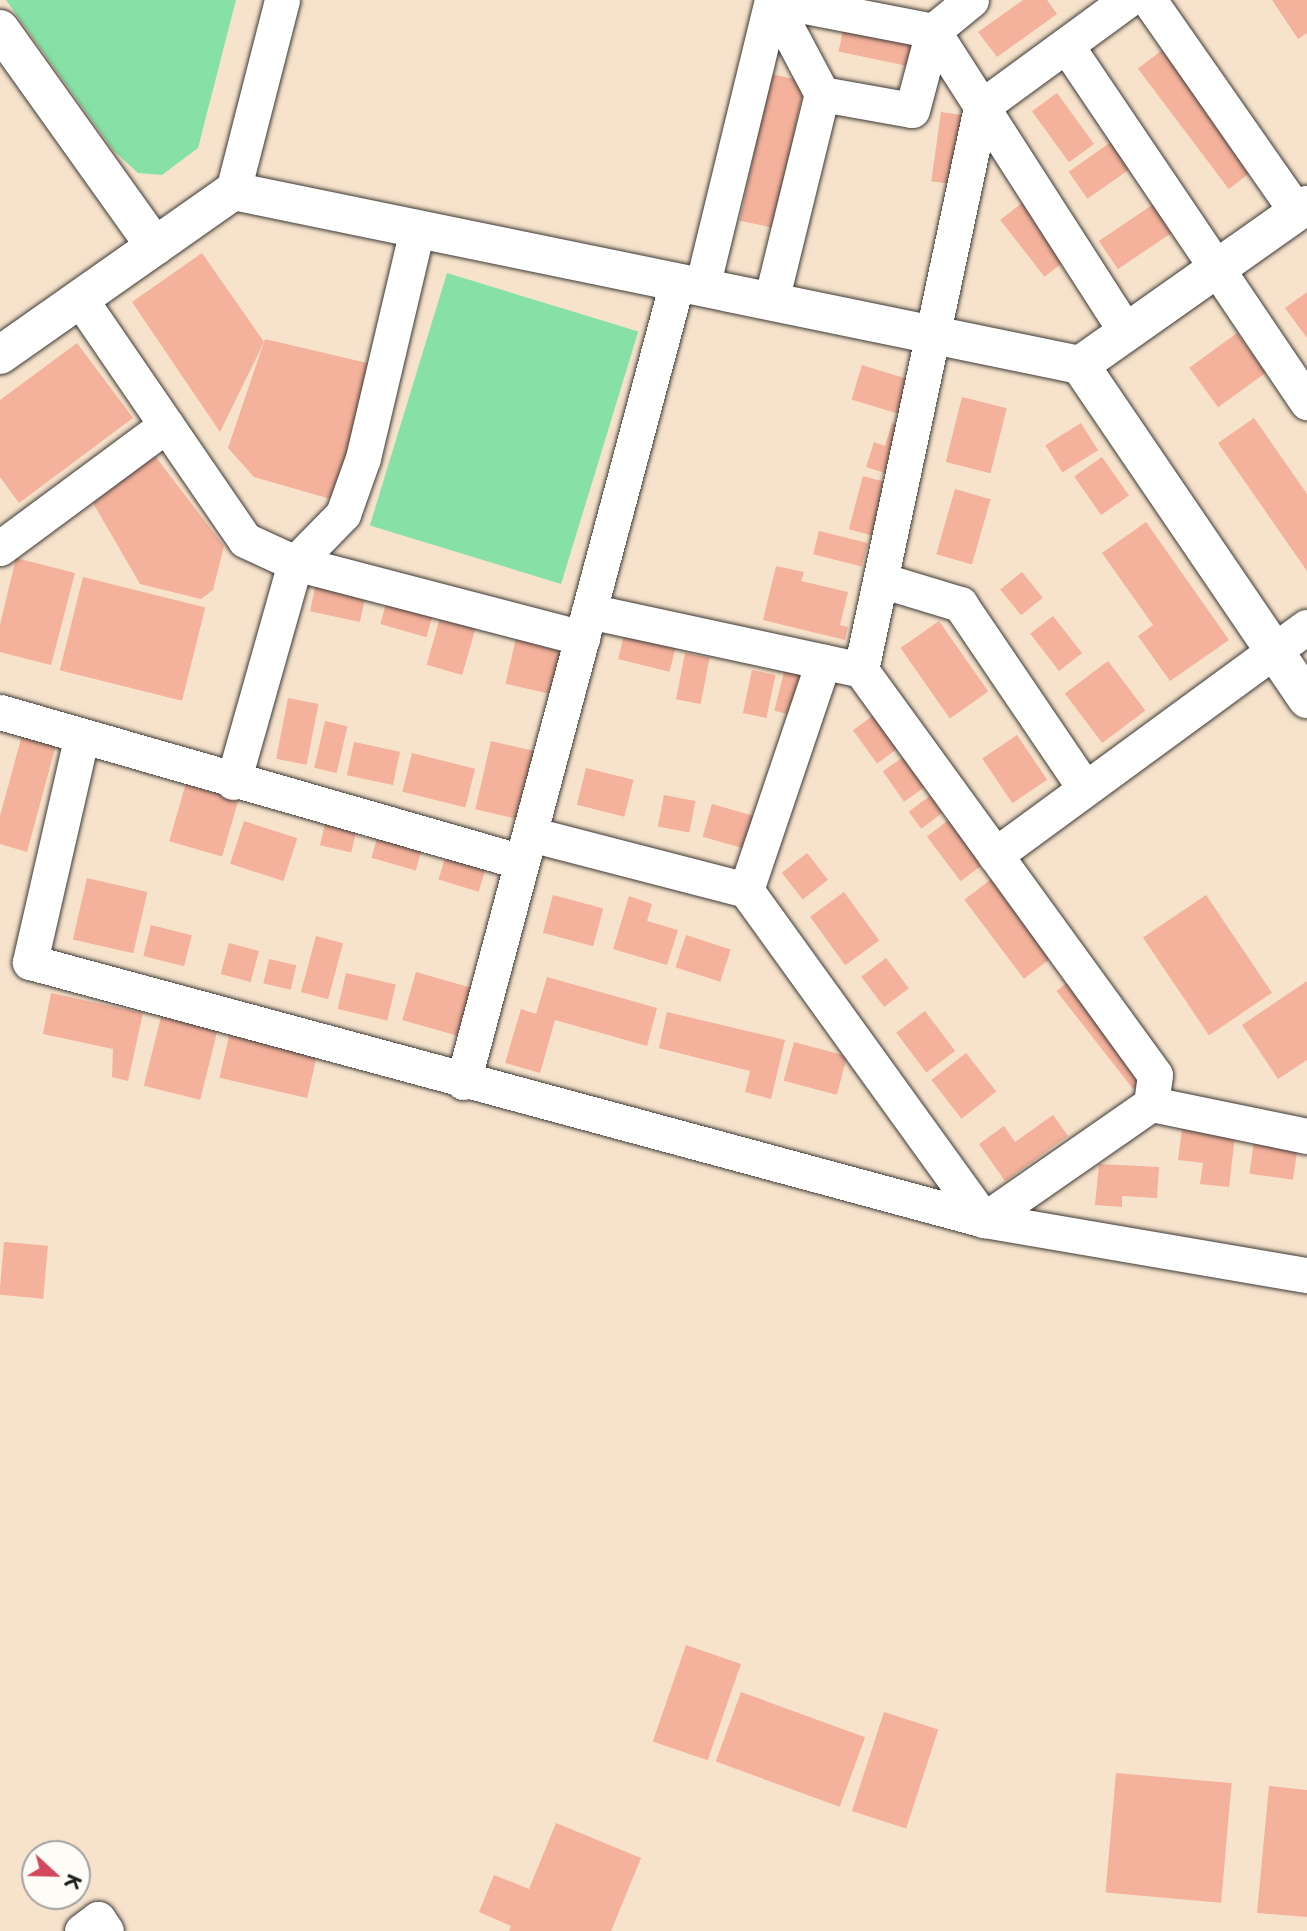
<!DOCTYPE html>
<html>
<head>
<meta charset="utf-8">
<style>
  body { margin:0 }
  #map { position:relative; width:1307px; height:1931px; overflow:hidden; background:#f7e3cc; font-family:"Playpen Sans",sans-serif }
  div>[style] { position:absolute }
  .green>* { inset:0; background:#87e1a6; transform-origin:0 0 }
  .building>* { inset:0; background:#f4b19b; transform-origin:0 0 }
  .roads { filter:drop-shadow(0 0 2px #3d3a36) drop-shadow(0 0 2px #3d3a36) }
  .minor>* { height:35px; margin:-17.5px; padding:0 17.5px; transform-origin:17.5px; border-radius:17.5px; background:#fff }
  .tertiary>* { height:38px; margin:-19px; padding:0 19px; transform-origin:19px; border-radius:19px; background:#fff }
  span { translate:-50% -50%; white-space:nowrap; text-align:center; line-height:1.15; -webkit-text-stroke:5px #fdfcf7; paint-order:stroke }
  .north { position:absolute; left:21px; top:1840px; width:70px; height:70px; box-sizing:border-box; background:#fdfcf7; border:2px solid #a3a29f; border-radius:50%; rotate:112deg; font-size:19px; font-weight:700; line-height:28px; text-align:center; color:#1c1c1c }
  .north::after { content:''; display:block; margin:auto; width:24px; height:32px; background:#d1495b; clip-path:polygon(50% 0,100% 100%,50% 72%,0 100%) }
</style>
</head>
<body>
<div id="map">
  <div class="green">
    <i style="clip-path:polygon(6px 0,236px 0,198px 148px,162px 175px,138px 173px,114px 151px)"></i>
    <i style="left:447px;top:273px;width:200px;height:264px;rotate:17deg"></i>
  </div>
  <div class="building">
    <i style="clip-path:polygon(1023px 0,1047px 0,1057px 14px,997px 57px,978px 32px)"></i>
    <i style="clip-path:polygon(1272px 0,1307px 0,1307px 33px,1298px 39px)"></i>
    <i style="left:844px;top:26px;width:75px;height:26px;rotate:12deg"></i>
    <i style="left:1165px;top:48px;width:151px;height:34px;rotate:53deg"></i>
    <i style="left:771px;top:74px;width:35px;height:150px;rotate:12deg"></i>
    <i style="left:1057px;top:93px;width:63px;height:31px;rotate:54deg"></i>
    <i style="left:941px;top:112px;width:34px;height:70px;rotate:8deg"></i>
    <i style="left:1121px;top:135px;width:33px;height:64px;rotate:55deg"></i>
    <i style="left:1027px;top:199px;width:72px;height:34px;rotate:52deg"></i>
    <i style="left:1161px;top:199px;width:34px;height:75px;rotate:56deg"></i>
    <i style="clip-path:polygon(202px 253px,264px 342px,220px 432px,132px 302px)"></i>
    <i style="clip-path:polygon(1307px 292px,1307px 338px,1285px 308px)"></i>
    <i style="left:1237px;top:333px;width:49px;height:59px;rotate:54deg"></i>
    <i style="clip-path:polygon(265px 339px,380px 366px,341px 502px,254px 477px,228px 448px)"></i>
    <i style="clip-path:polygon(77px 343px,133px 418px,19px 503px,0 477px,0 400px)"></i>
    <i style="left:862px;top:365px;width:63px;height:36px;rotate:17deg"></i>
    <i style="left:962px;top:397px;width:46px;height:67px;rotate:14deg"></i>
    <i style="clip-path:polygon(1254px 418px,1307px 494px,1307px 571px,1218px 443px)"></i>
    <i style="clip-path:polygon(892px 423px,912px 429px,897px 477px,866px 467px,874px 442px,885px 446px)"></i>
    <i style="left:1081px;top:423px;width:32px;height:42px;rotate:58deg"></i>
    <i style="clip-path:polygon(155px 456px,224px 546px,213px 590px,201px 599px,140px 584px,93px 503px)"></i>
    <i style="left:1102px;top:457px;width:47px;height:34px;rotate:55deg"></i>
    <i style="left:863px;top:476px;width:34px;height:55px;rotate:15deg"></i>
    <i style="left:955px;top:489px;width:37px;height:68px;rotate:16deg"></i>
    <i style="clip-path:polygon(1146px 522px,1229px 640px,1170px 681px,1138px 636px,1153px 625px,1102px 553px)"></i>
    <i style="left:819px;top:531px;width:50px;height:24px;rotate:14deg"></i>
    <i style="clip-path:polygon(16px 558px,75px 573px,51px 665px,0 652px,0 625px)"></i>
    <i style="clip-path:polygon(776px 566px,804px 572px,801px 581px,848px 592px,840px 625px,848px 627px,845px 640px,763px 620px)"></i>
    <i style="left:1022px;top:572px;width:33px;height:28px;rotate:51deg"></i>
    <i style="left:83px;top:577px;width:126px;height:96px;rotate:14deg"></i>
    <i style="left:316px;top:583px;width:51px;height:29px;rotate:12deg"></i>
    <i style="left:388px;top:597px;width:48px;height:28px;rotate:16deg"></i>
    <i style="left:442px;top:611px;width:37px;height:56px;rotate:16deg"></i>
    <i style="left:1053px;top:616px;width:47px;height:29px;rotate:52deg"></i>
    <i style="left:939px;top:621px;width:86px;height:47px;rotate:55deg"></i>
    <i style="left:626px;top:627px;width:53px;height:33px;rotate:14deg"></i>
    <i style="left:517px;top:634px;width:57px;height:51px;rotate:13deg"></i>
    <i style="left:685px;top:653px;width:25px;height:47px;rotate:11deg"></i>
    <i style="left:1108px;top:661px;width:62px;height:54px;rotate:53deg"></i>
    <i style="left:785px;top:668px;width:30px;height:44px;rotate:14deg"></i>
    <i style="left:752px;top:670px;width:24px;height:44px;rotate:12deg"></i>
    <i style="left:288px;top:698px;width:31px;height:62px;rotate:11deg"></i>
    <i style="left:878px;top:712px;width:41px;height:31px;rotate:54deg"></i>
    <i style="left:325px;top:721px;width:23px;height:48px;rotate:13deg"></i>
    <i style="clip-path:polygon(24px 728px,58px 737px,27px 852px,0 844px,0 816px)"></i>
    <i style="left:1017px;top:735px;width:54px;height:42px;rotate:56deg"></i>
    <i style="left:491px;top:741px;width:57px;height:70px;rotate:13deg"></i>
    <i style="left:354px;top:742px;width:47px;height:34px;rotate:12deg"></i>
    <i style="left:412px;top:753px;width:65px;height:40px;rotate:14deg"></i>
    <i style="left:909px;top:753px;width:37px;height:32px;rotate:55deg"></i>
    <i style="left:586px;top:768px;width:49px;height:38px;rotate:14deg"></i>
    <i style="left:188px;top:776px;width:55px;height:68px;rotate:16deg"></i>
    <i style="left:935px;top:792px;width:21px;height:33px;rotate:53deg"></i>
    <i style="left:664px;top:795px;width:32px;height:32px;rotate:11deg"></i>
    <i style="left:712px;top:804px;width:50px;height:34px;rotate:16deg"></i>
    <i style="left:327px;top:815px;width:32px;height:31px;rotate:13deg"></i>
    <i style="left:954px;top:816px;width:56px;height:34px;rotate:53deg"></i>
    <i style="left:244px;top:821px;width:56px;height:45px;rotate:18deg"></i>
    <i style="left:380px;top:828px;width:46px;height:31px;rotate:16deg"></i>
    <i style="left:449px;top:845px;width:42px;height:36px;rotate:17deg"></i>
    <i style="left:807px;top:853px;width:34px;height:32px;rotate:52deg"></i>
    <i style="left:87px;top:878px;width:62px;height:63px;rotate:13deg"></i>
    <i style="left:993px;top:878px;width:99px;height:36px;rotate:53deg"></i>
    <i style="left:844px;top:892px;width:60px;height:42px;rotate:54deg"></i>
    <i style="left:553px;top:895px;width:52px;height:39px;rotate:15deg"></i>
    <i style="left:1206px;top:895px;width:118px;height:76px;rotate:56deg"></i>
    <i style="clip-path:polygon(629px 896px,652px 904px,647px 921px,678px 930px,667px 965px,613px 949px)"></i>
    <i style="left:151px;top:925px;width:42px;height:32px;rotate:14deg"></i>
    <i style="left:686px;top:935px;width:47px;height:34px;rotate:18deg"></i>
    <i style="left:316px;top:936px;width:28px;height:58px;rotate:15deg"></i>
    <i style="left:229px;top:943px;width:31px;height:32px;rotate:15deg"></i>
    <i style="left:886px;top:958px;width:38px;height:31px;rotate:53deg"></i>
    <i style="left:269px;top:959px;width:28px;height:25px;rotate:13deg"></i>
    <i style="left:416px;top:972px;width:60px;height:50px;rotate:16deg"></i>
    <i style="left:346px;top:973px;width:51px;height:37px;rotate:13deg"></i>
    <i style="left:1077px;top:975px;width:124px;height:26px;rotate:52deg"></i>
    <i style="clip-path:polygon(547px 977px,657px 1008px,647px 1046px,555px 1020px,540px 1073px,505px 1063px,521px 1009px,536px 1014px)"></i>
    <i style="clip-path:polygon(1307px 981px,1307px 1060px,1278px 1079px,1242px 1025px)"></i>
    <i style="clip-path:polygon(51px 993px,143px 1013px,128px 1081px,112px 1077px,113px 1049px,43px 1034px)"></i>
    <i style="left:925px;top:1011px;width:50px;height:36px;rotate:53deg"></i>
    <i style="clip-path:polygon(667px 1012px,785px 1040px,771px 1099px,745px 1092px,750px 1071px,659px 1048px)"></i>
    <i style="left:162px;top:1013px;width:58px;height:75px;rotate:14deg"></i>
    <i style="left:230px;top:1032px;width:90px;height:47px;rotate:13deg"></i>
    <i style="left:794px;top:1042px;width:55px;height:40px;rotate:15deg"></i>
    <i style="left:966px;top:1053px;width:49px;height:44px;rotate:52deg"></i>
    <i style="clip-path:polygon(1053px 1115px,1068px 1136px,1005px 1181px,979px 1144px,1004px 1126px,1015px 1142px)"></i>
    <i style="clip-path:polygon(1182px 1129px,1235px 1136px,1229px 1187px,1200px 1184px,1203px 1163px,1178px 1160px)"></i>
    <i style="left:1254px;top:1141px;width:44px;height:33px;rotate:8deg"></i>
    <i style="clip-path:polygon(1099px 1164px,1159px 1167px,1157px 1198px,1122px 1196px,1122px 1207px,1095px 1205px)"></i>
    <i style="left:4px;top:1242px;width:44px;height:53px;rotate:5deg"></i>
    <i style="left:686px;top:1645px;width:58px;height:102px;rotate:19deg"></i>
    <i style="left:741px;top:1692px;width:132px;height:74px;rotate:20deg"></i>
    <i style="left:884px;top:1712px;width:57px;height:104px;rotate:18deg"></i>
    <i style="left:1116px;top:1773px;width:116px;height:120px;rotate:5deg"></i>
    <i style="clip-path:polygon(1269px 1786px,1307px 1790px,1307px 1917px,1257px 1913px)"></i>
    <i style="clip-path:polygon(556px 1823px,641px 1858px,611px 1931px,509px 1931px,511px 1926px,479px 1912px,494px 1875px,529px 1889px)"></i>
  </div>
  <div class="roads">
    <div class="minor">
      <i style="left:774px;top:0;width:162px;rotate:11deg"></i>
      <i style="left:933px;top:31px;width:49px;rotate:-39.2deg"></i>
      <i style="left:1149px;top:0;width:259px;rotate:55.1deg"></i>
      <i style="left:933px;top:31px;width:358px;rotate:57.3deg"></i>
      <i style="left:1066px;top:45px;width:431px;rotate:56deg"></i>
      <i style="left:822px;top:94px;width:91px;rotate:10.1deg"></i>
      <i style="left:912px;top:110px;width:82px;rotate:-75.1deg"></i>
      <i style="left:233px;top:191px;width:197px;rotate:-75.6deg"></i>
      <i style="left:702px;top:287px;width:295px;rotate:-76.3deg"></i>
      <i style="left:80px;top:299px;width:292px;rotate:55.6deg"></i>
      <i style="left:245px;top:540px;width:55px;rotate:24.7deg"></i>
      <i style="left:295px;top:563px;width:297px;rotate:14.6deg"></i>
      <i style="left:771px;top:301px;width:213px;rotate:-76.2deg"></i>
      <i style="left:822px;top:94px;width:106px;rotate:-118deg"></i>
      <i style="left:0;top:548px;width:207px;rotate:-36.5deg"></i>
      <i style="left:881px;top:580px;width:83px;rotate:16.9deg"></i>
      <i style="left:960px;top:604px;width:221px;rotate:55.9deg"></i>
      <i style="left:589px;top:611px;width:278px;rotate:12.2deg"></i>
      <i style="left:861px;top:670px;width:500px;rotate:54.02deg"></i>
      <i style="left:1155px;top:1075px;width:29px;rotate:98deg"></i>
      <i style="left:861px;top:670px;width:576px;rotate:-77.97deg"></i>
      <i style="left:981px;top:107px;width:181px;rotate:-36.2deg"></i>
      <i style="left:0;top:712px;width:543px;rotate:16.03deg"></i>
      <i style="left:81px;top:739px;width:229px;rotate:102.9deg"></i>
      <i style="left:30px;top:962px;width:988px;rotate:15.13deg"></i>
      <i style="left:984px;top:1220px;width:328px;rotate:9.7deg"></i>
      <i style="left:233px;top:782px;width:228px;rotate:-74.2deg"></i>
      <i style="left:295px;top:563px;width:69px;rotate:-45.6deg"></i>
      <i style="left:343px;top:514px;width:59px;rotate:-70.3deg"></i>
      <i style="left:363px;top:458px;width:235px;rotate:-76.7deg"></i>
      <i style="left:530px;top:834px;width:223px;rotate:14.5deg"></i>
      <i style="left:746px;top:890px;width:407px;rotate:54.2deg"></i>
      <i style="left:995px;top:855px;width:386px;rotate:-36.2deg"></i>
      <i style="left:746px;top:890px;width:241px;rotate:-71.3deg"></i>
      <i style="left:463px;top:1082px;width:828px;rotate:-75.02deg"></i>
      <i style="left:984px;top:1220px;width:203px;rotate:-34.8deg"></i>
      <i style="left:1151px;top:1104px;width:159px;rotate:11.6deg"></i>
      <i style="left:82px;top:1931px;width:20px;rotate:-37deg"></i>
      <i style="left:98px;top:1919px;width:14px;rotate:56deg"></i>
    </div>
    <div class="tertiary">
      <i style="left:0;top:29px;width:267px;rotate:54.5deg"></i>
      <i style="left:0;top:355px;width:285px;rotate:-35.1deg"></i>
      <i style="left:233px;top:191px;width:865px;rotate:11.61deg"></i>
      <i style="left:1080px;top:365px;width:278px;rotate:-35.2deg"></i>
      <i style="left:1080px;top:365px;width:404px;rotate:55.8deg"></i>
    </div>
  </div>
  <div class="north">K</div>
</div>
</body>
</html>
